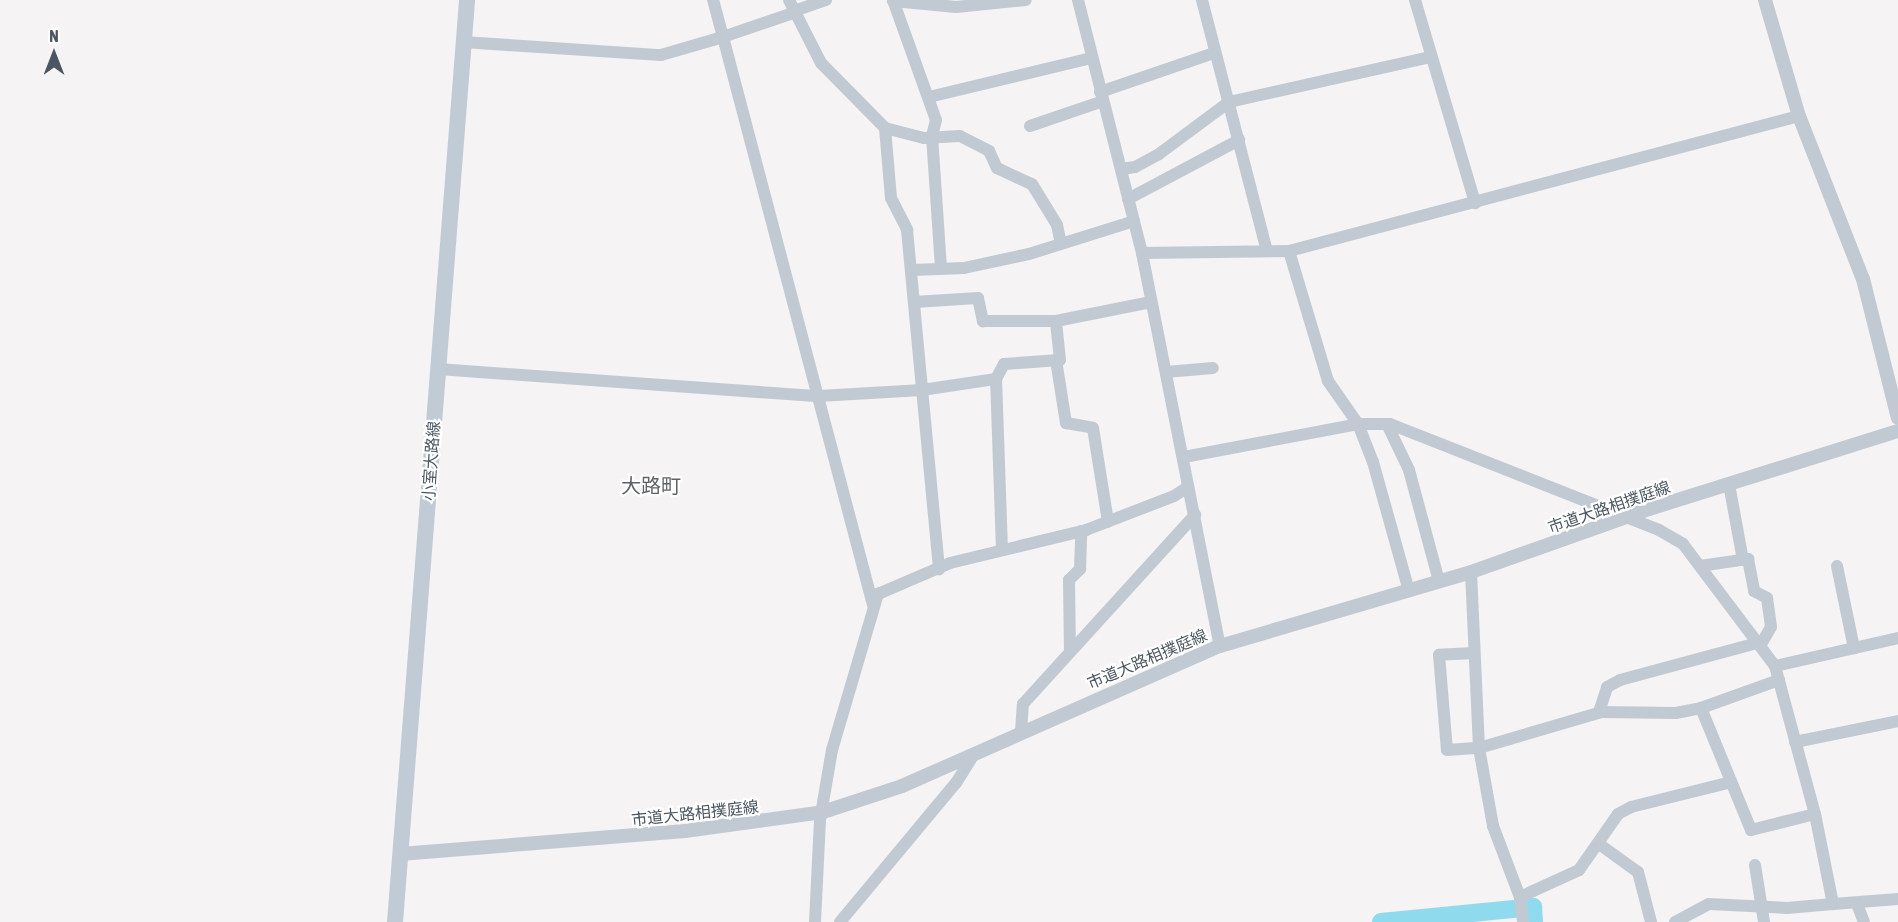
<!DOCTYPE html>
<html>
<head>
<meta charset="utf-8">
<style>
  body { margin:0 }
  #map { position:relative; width:1898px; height:922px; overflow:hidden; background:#f5f3f3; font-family:"Asap Condensed","Noto Sans JP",sans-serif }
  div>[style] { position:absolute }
  .river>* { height:18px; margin:-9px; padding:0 9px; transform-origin:9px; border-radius:9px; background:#90daee }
  .minor>* { height:12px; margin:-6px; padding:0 6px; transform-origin:6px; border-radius:6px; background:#c1cad2 }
  .tertiary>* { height:14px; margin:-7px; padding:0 7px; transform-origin:7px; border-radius:7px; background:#c1cad2 }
  .secondary>* { height:16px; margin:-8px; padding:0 8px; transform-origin:8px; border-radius:8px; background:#c1cbd6 }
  span { translate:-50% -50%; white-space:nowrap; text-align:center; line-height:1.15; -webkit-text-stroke:4.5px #fff; paint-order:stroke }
  .street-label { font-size:16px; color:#4a5661 }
  .quarter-label { font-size:20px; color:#5f6368 }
  .north { position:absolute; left:24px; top:24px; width:60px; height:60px; -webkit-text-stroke:4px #fff; paint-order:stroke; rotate:0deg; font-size:16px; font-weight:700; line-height:24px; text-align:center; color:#4a5661 }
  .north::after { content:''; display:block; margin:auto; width:21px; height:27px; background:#4a5661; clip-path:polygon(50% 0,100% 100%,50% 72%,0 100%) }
</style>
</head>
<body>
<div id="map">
  <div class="river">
    <i style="left:1381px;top:922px;width:153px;rotate:-5.6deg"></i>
    <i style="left:1533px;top:907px;width:15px;rotate:86deg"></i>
  </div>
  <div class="minor">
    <i style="left:789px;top:0;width:71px;rotate:63.1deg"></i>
    <i style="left:821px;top:63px;width:91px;rotate:45.4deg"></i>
    <i style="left:885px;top:128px;width:40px;rotate:14.4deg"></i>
    <i style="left:924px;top:138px;width:36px;rotate:-3deg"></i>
    <i style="left:960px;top:136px;width:33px;rotate:27deg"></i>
    <i style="left:989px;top:151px;width:19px;rotate:65deg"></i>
    <i style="left:997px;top:168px;width:38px;rotate:25deg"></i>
    <i style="left:1032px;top:184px;width:48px;rotate:58.6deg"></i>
    <i style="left:1057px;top:225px;width:19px;rotate:78deg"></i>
    <i style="left:893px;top:0;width:127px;rotate:70.3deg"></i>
    <i style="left:936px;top:120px;width:16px;rotate:104deg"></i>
    <i style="left:932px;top:136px;width:133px;rotate:86.1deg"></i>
    <i style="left:1078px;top:0;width:261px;rotate:75.8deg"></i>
    <i style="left:1142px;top:253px;width:401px;rotate:78.8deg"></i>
    <i style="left:1202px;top:0;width:259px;rotate:75.5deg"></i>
    <i style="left:1415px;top:0;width:212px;rotate:73.5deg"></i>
    <i style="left:893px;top:1px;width:63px;rotate:5.4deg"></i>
    <i style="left:956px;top:7px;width:70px;rotate:-5.7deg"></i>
    <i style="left:794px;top:11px;width:34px;rotate:-19deg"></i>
    <i style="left:796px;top:12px;width:77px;rotate:161.1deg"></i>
    <i style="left:723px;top:37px;width:587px;rotate:75.21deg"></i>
    <i style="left:463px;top:42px;width:198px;rotate:3.8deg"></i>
    <i style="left:661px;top:55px;width:65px;rotate:-16.2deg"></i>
    <i style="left:723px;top:37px;width:38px;rotate:-105deg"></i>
    <i style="left:1100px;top:92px;width:120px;rotate:-18.9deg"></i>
    <i style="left:929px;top:97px;width:168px;rotate:-13.5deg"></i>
    <i style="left:1030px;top:126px;width:77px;rotate:-18.9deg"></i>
    <i style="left:885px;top:128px;width:70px;rotate:85.1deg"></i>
    <i style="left:891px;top:198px;width:36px;rotate:63deg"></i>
    <i style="left:907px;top:230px;width:341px;rotate:84.6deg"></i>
    <i style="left:1121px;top:169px;width:14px;rotate:-8deg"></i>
    <i style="left:1135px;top:167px;width:27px;rotate:-28deg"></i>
    <i style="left:1159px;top:154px;width:87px;rotate:-36.6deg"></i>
    <i style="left:1229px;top:102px;width:207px;rotate:-12.6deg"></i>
    <i style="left:1128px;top:199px;width:126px;rotate:-28deg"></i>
    <i style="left:1289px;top:251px;width:136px;rotate:73.3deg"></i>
    <i style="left:1328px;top:381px;width:52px;rotate:55.1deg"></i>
    <i style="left:1358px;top:424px;width:41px;rotate:68.5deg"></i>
    <i style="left:1373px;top:462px;width:134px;rotate:74.4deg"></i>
    <i style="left:1142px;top:253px;width:147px;rotate:-0.8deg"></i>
    <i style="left:1289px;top:251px;width:528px;rotate:-14.83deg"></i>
    <i style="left:912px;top:270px;width:52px;rotate:-2.2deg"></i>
    <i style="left:964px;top:268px;width:66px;rotate:-12.2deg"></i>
    <i style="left:1029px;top:254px;width:110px;rotate:-17.4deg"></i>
    <i style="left:914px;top:302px;width:64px;rotate:-3.6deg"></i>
    <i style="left:978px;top:298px;width:24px;rotate:78deg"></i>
    <i style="left:983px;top:321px;width:73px"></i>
    <i style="left:1056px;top:360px;width:64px;rotate:81deg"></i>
    <i style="left:1066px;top:423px;width:27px;rotate:10deg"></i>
    <i style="left:1093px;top:428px;width:95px;rotate:80.9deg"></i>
    <i style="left:438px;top:369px;width:382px;rotate:4.1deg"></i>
    <i style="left:819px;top:396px;width:103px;rotate:-3.3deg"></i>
    <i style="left:922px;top:390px;width:75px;rotate:-8.5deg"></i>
    <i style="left:1166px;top:372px;width:47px;rotate:-4.9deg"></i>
    <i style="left:1387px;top:424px;width:51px;rotate:64.4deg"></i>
    <i style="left:1409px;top:470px;width:115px;rotate:74.9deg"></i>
    <i style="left:1184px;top:457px;width:177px;rotate:-10.7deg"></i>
    <i style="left:1358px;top:424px;width:32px"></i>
    <i style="left:1390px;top:424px;width:289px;rotate:21.5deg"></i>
    <i style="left:1659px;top:530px;width:28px;rotate:30deg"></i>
    <i style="left:1683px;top:544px;width:153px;rotate:53deg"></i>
    <i style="left:1775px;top:666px;width:153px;rotate:74.9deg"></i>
    <i style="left:1815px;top:814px;width:92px;rotate:78.7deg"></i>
    <i style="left:1833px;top:904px;width:65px;rotate:-4.4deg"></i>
    <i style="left:1729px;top:484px;width:77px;rotate:79.6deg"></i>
    <i style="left:1002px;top:550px;width:171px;rotate:-92deg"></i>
    <i style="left:996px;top:379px;width:17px;rotate:-62deg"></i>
    <i style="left:1004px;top:364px;width:56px;rotate:-4.1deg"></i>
    <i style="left:1060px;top:360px;width:39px;rotate:-96deg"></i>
    <i style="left:1056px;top:321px;width:97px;rotate:-11.3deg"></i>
    <i style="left:1700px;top:566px;width:49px;rotate:-8.3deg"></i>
    <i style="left:1748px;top:559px;width:33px;rotate:79deg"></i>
    <i style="left:1754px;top:591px;width:15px;rotate:28deg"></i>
    <i style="left:1767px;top:598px;width:29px;rotate:82deg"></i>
    <i style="left:1771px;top:627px;width:22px;rotate:120deg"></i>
    <i style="left:1837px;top:566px;width:84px;rotate:78.3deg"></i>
    <i style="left:1471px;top:572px;width:176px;rotate:87.4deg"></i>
    <i style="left:1479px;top:748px;width:79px;rotate:79.8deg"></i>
    <i style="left:1493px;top:826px;width:76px;rotate:69.2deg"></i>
    <i style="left:1520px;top:897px;width:25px;rotate:83deg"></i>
    <i style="left:1070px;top:652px;width:72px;rotate:-90.8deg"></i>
    <i style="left:1069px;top:580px;width:16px;rotate:-45deg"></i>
    <i style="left:1080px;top:569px;width:38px;rotate:-88deg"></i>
    <i style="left:1474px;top:653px;width:35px;rotate:177deg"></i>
    <i style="left:1439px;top:655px;width:95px;rotate:85.2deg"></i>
    <i style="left:1447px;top:750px;width:32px;rotate:-4deg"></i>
    <i style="left:1479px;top:748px;width:127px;rotate:-16.4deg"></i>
    <i style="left:1601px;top:712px;width:75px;rotate:0.8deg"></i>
    <i style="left:1676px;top:713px;width:25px;rotate:-11deg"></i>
    <i style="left:1701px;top:708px;width:83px;rotate:-19.7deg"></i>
    <i style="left:1775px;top:666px;width:126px;rotate:-12.8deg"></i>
    <i style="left:1701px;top:708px;width:132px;rotate:67.7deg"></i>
    <i style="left:1751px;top:830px;width:66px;rotate:-14deg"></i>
    <i style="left:1599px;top:712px;width:26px;rotate:-72deg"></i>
    <i style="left:1607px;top:687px;width:15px;rotate:-28deg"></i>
    <i style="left:1620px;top:680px;width:142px;rotate:-15.1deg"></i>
    <i style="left:1021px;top:731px;width:27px;rotate:-86deg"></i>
    <i style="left:1023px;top:704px;width:256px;rotate:-47.7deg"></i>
    <i style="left:1795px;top:742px;width:105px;rotate:-11.5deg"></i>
    <i style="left:1599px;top:844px;width:48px;rotate:35.7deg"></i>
    <i style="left:1638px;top:872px;width:52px;rotate:75.4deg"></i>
    <i style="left:1755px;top:865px;width:58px;rotate:81deg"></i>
    <i style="left:1520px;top:897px;width:65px;rotate:-24.6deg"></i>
    <i style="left:1579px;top:870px;width:68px;rotate:-55.1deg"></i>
    <i style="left:1618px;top:814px;width:15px;rotate:-28deg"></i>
    <i style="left:1631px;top:807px;width:103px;rotate:-14deg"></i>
    <i style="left:1857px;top:904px;width:19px;rotate:69deg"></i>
    <i style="left:815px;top:922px;width:102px;rotate:-87.2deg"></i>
    <i style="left:820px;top:820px;width:71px;rotate:-80.3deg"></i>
    <i style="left:832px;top:750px;width:163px;rotate:-73.6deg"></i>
    <i style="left:878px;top:594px;width:78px;rotate:-23.3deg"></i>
    <i style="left:950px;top:563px;width:140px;rotate:-13.6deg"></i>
    <i style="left:1086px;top:530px;width:94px;rotate:-21.1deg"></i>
    <i style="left:1174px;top:496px;width:17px;rotate:-33deg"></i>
    <i style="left:840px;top:922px;width:181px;rotate:-50.2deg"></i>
    <i style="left:956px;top:783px;width:32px;rotate:-58deg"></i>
    <i style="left:1675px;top:922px;width:38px;rotate:-28deg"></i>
    <i style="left:1709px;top:904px;width:78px;rotate:2.9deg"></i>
    <i style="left:1787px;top:908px;width:46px;rotate:-5deg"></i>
  </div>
  <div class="tertiary">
    <i style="left:1765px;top:0;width:121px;rotate:73.7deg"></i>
    <i style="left:1799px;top:116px;width:175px;rotate:68.6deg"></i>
    <i style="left:1863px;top:279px;width:143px;rotate:75.9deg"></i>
    <i style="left:400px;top:854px;width:286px;rotate:-4.6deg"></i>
    <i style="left:685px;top:831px;width:139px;rotate:-7.8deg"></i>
    <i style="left:823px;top:812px;width:83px;rotate:-18.2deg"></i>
    <i style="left:902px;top:786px;width:347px;rotate:-23.8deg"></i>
    <i style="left:1220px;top:646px;width:262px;rotate:-16.4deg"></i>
    <i style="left:1471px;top:572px;width:189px;rotate:-19.5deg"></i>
    <i style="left:1649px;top:509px;width:261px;rotate:-17.4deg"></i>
  </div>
  <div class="secondary">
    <i style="left:395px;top:922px;width:925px;rotate:-85.53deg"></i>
  </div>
  <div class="street-label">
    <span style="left:431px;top:461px;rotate:-86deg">小室大路線</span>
    <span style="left:1609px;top:507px;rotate:-19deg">市道大路相撲庭線</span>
    <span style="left:1147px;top:659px;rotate:-23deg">市道大路相撲庭線</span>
    <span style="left:695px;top:813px;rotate:-6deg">市道大路相撲庭線</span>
  </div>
  <div class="quarter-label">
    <span style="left:651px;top:485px">大路町</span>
  </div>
  <div class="north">N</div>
</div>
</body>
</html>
